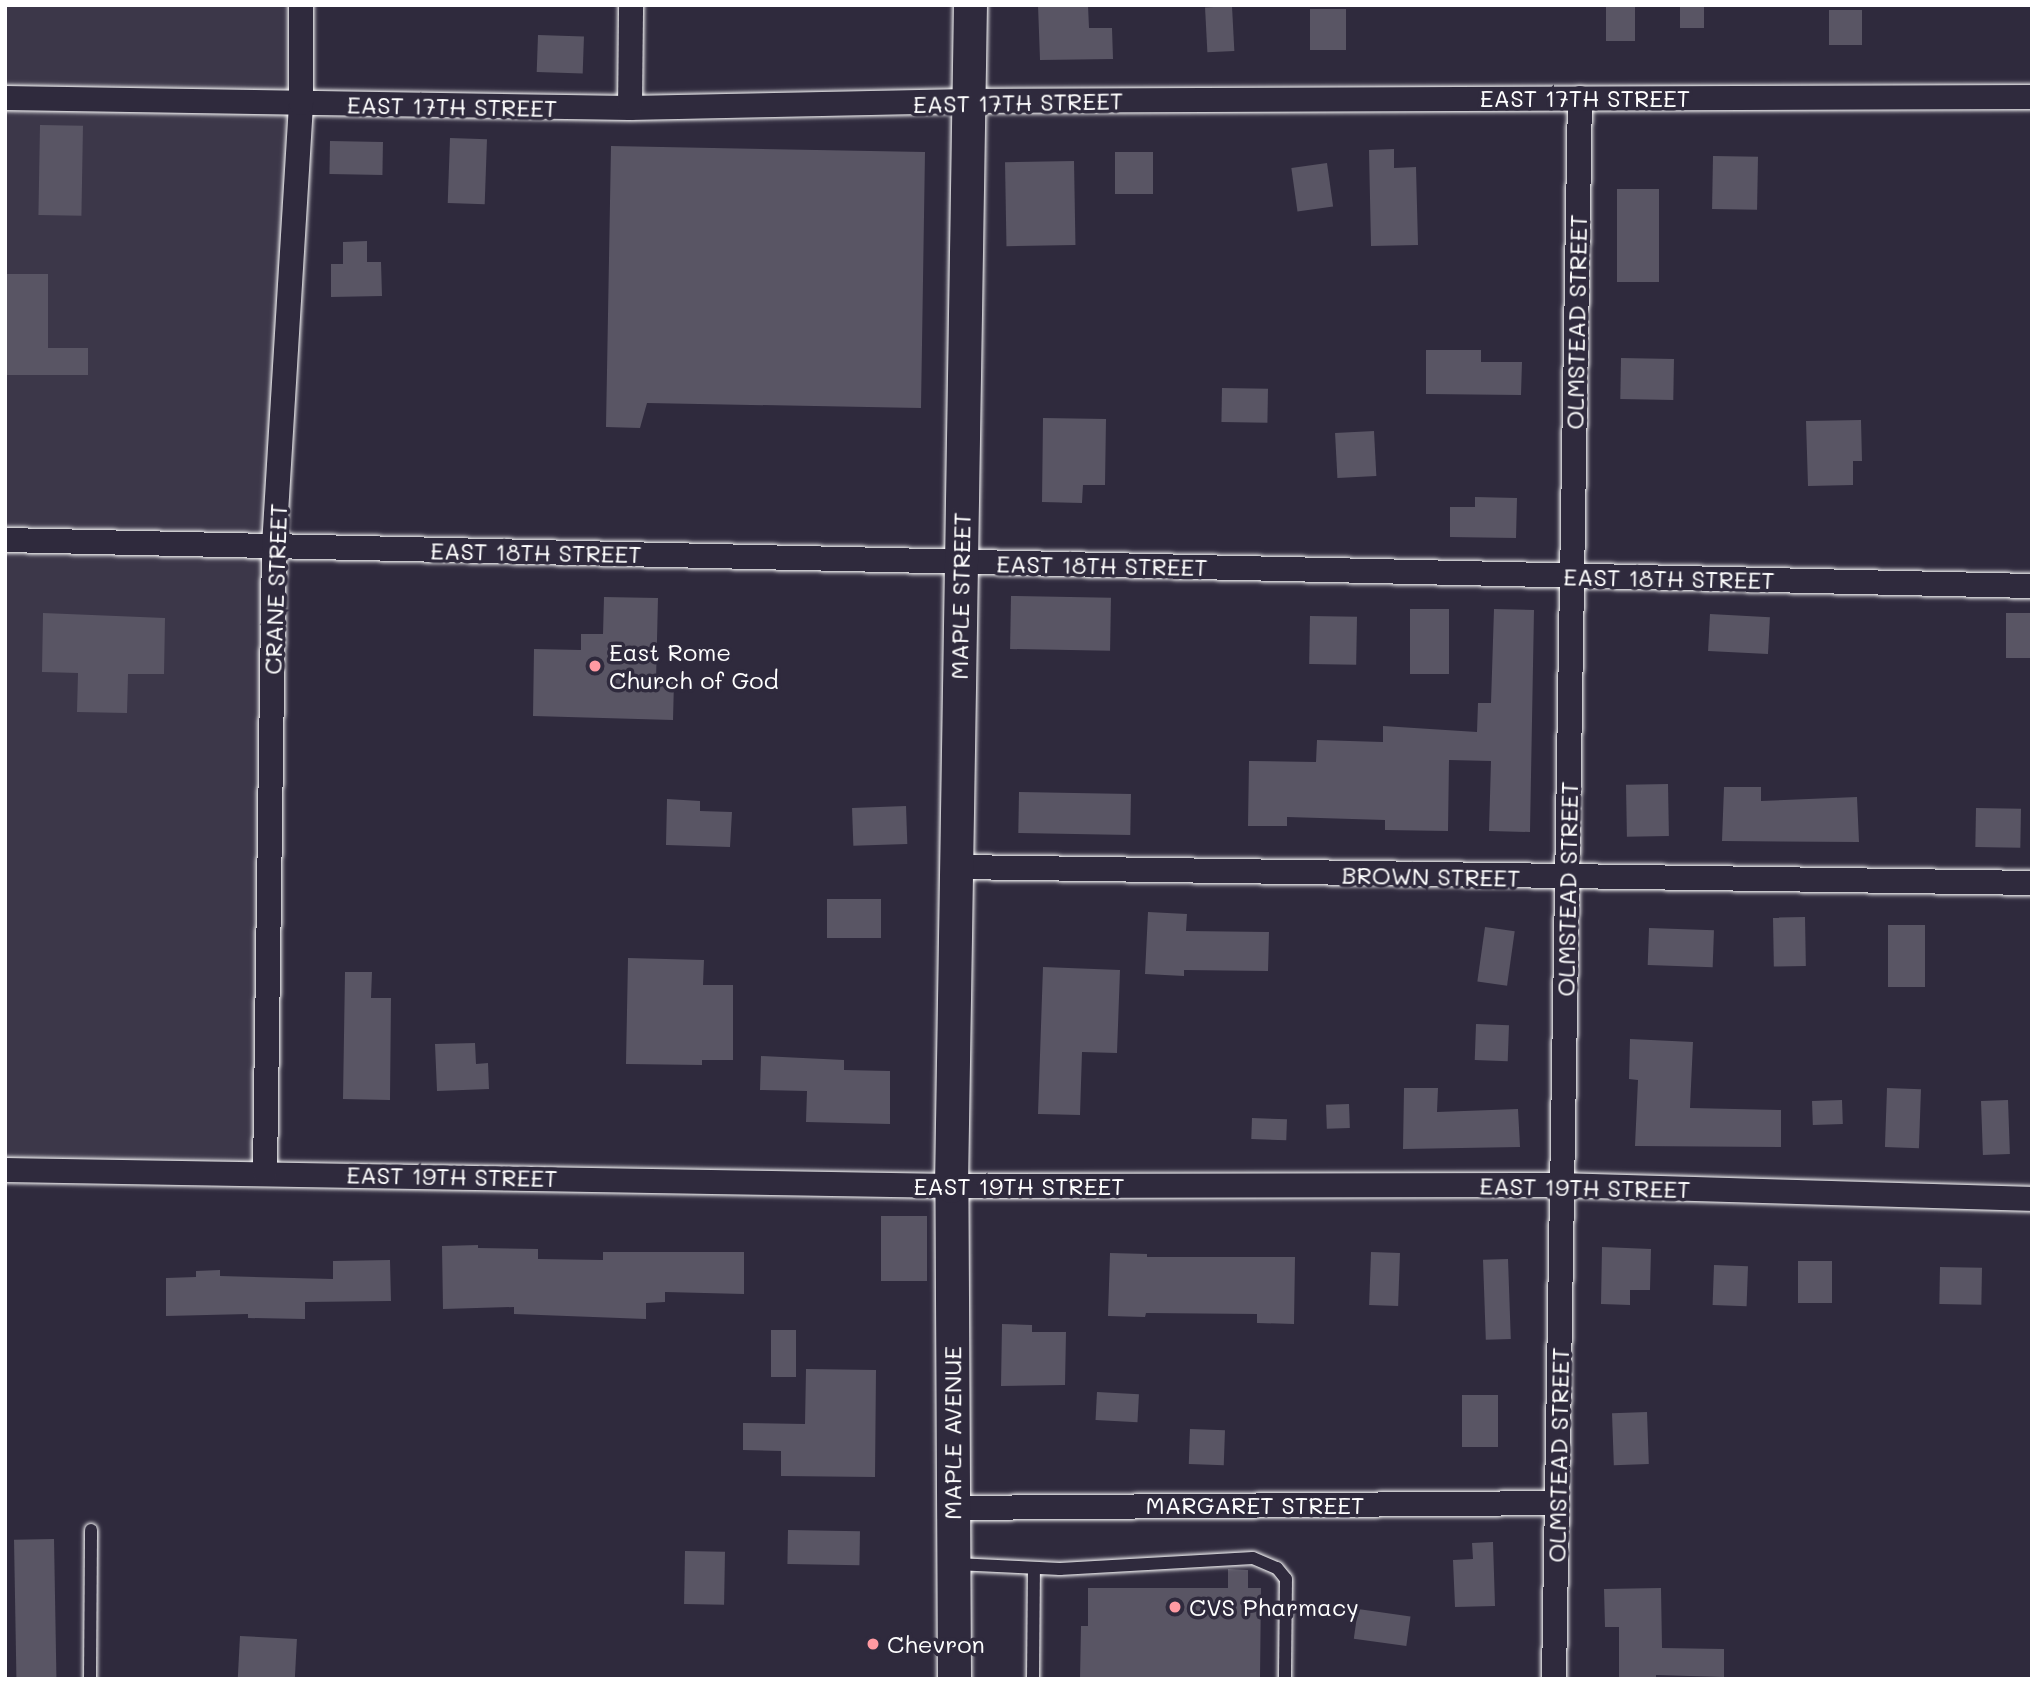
<!DOCTYPE html>
<html>
<head>
<meta charset="utf-8">
<style>
  body { margin:0 }
  #map { position:relative; width:2037px; height:1684px; overflow:hidden; background:#2f2a3d; font-family:Mali,sans-serif }
  div>[style] { position:absolute }
  .built>* { inset:0; background:#3c3749 }
  .building>* { inset:0; background:#595564; transform-origin:0 0 }
  .roads { filter:drop-shadow(0 0 2px #fff) drop-shadow(0 0 2px #fff) }
  .service>* { height:12px; margin:-6px; padding:0 6px; transform-origin:6px; border-radius:6px; background:#2f2a3d }
  .minor>* { height:24px; margin:-12px; padding:0 12px; transform-origin:12px; border-radius:12px; background:#2f2a3d }
  .secondary>* { height:33px; margin:-16.5px; padding:0 16.5px; transform-origin:16.5px; border-radius:16.5px; background:#2f2a3d }
  .dots>* { width:19px; height:19px; translate:-50% -50%; box-sizing:border-box; border:4px solid #2f2a3d; border-radius:50% }
  span { translate:-50% -50%; white-space:nowrap; text-align:center; line-height:1.15; -webkit-text-stroke:7px #2f2a3d; paint-order:stroke }
  .street-label { font-size:24px; color:#fff }
  .poi-label { font-size:24px; color:#fff }
  .left { translate:0 -50%; text-align:left }
  .frame { position:absolute; inset:0; border:7px solid #fff; pointer-events:none }
</style>
</head>
<body>
<div id="map">
  <div class="built">
    <i style="clip-path:polygon(5px 5px,290px 5px,274px 546px,265px 1173px,5px 1171px)"></i>
  </div>
  <div class="building">
    <i style="clip-path:polygon(1038px 5px,1088px 5px,1089px 28px,1112px 28px,1113px 59px,1040px 60px)"></i>
    <i style="left:1606px;top:5px;width:29px;height:36px"></i>
    <i style="left:1680px;top:5px;width:24px;height:23px"></i>
    <i style="left:1232px;top:6px;width:45px;height:27px;rotate:87deg"></i>
    <i style="left:1310px;top:9px;width:36px;height:41px"></i>
    <i style="left:1862px;top:10px;width:35px;height:33px;rotate:90deg"></i>
    <i style="left:538px;top:35px;width:46px;height:37px;rotate:2deg"></i>
    <i style="left:40px;top:125px;width:43px;height:90px;rotate:1deg"></i>
    <i style="left:450px;top:138px;width:37px;height:65px;rotate:2deg"></i>
    <i style="left:330px;top:141px;width:53px;height:33px;rotate:1deg"></i>
    <i style="clip-path:polygon(611px 146px,925px 152px,921px 408px,647px 403px,640px 428px,606px 427px)"></i>
    <i style="clip-path:polygon(1394px 149px,1394px 168px,1416px 167px,1418px 245px,1371px 246px,1369px 150px)"></i>
    <i style="left:1115px;top:152px;width:38px;height:42px"></i>
    <i style="left:1713px;top:156px;width:45px;height:53px;rotate:1deg"></i>
    <i style="left:1074px;top:161px;width:84px;height:69px;rotate:89deg"></i>
    <i style="left:1327px;top:163px;width:44px;height:36px;rotate:82deg"></i>
    <i style="left:1617px;top:189px;width:42px;height:93px"></i>
    <i style="clip-path:polygon(367px 241px,367px 262px,381px 262px,382px 296px,331px 297px,331px 264px,343px 264px,343px 242px)"></i>
    <i style="clip-path:polygon(5px 274px,48px 274px,48px 348px,88px 348px,88px 375px,5px 375px)"></i>
    <i style="clip-path:polygon(1426px 350px,1481px 350px,1481px 362px,1522px 362px,1521px 395px,1426px 394px)"></i>
    <i style="left:1621px;top:358px;width:53px;height:41px;rotate:1deg"></i>
    <i style="left:1222px;top:388px;width:46px;height:34px;rotate:1deg"></i>
    <i style="clip-path:polygon(1043px 418px,1106px 419px,1105px 485px,1083px 485px,1082px 503px,1042px 502px)"></i>
    <i style="clip-path:polygon(1861px 420px,1862px 461px,1853px 461px,1853px 485px,1808px 486px,1806px 421px)"></i>
    <i style="left:1374px;top:431px;width:45px;height:39px;rotate:87deg"></i>
    <i style="clip-path:polygon(1475px 497px,1517px 498px,1516px 538px,1450px 537px,1450px 507px,1475px 507px)"></i>
    <i style="left:1011px;top:596px;width:100px;height:53px;rotate:1deg"></i>
    <i style="clip-path:polygon(604px 597px,658px 598px,656px 681px,674px 682px,673px 720px,533px 716px,534px 649px,581px 650px,581px 634px,603px 634px)"></i>
    <i style="left:1410px;top:609px;width:39px;height:65px"></i>
    <i style="clip-path:polygon(1494px 609px,1534px 610px,1530px 832px,1489px 831px,1491px 761px,1449px 760px,1448px 831px,1385px 830px,1385px 820px,1287px 817px,1287px 826px,1248px 826px,1249px 761px,1316px 762px,1317px 740px,1383px 742px,1383px 726px,1477px 732px,1478px 703px,1491px 703px)"></i>
    <i style="clip-path:polygon(43px 613px,165px 618px,164px 674px,128px 674px,127px 713px,77px 712px,78px 673px,42px 672px)"></i>
    <i style="left:2006px;top:613px;width:26px;height:45px"></i>
    <i style="left:1710px;top:614px;width:60px;height:37px;rotate:3deg"></i>
    <i style="left:1310px;top:616px;width:47px;height:48px;rotate:1deg"></i>
    <i style="left:1668px;top:784px;width:52px;height:42px;rotate:89deg"></i>
    <i style="clip-path:polygon(1724px 787px,1761px 787px,1761px 801px,1857px 797px,1859px 842px,1722px 841px)"></i>
    <i style="left:1019px;top:792px;width:112px;height:41px;rotate:1deg"></i>
    <i style="clip-path:polygon(667px 799px,700px 801px,700px 811px,732px 812px,730px 847px,666px 845px)"></i>
    <i style="left:906px;top:806px;width:38px;height:54px;rotate:88deg"></i>
    <i style="left:1976px;top:808px;width:45px;height:39px;rotate:1deg"></i>
    <i style="left:827px;top:899px;width:54px;height:39px"></i>
    <i style="clip-path:polygon(1148px 912px,1187px 914px,1186px 931px,1269px 932px,1268px 971px,1184px 970px,1184px 976px,1145px 974px)"></i>
    <i style="left:1805px;top:917px;width:49px;height:32px;rotate:89deg"></i>
    <i style="left:1888px;top:925px;width:37px;height:62px"></i>
    <i style="left:1485px;top:927px;width:30px;height:55px;rotate:8deg"></i>
    <i style="left:1649px;top:928px;width:65px;height:37px;rotate:2deg"></i>
    <i style="clip-path:polygon(628px 958px,704px 960px,703px 985px,733px 985px,733px 1060px,702px 1060px,702px 1065px,626px 1064px)"></i>
    <i style="clip-path:polygon(1043px 967px,1120px 970px,1117px 1053px,1082px 1052px,1080px 1115px,1038px 1114px)"></i>
    <i style="clip-path:polygon(345px 972px,372px 972px,371px 998px,391px 998px,390px 1100px,343px 1099px)"></i>
    <i style="left:1476px;top:1024px;width:33px;height:36px;rotate:2deg"></i>
    <i style="clip-path:polygon(1630px 1039px,1693px 1042px,1690px 1108px,1781px 1110px,1781px 1147px,1635px 1146px,1638px 1080px,1629px 1079px)"></i>
    <i style="clip-path:polygon(475px 1043px,476px 1064px,488px 1063px,489px 1089px,437px 1091px,435px 1044px)"></i>
    <i style="clip-path:polygon(761px 1056px,844px 1060px,844px 1070px,890px 1071px,890px 1124px,806px 1122px,807px 1091px,760px 1090px)"></i>
    <i style="clip-path:polygon(1404px 1088px,1438px 1088px,1437px 1112px,1518px 1109px,1520px 1147px,1403px 1149px)"></i>
    <i style="left:1887px;top:1088px;width:34px;height:59px;rotate:2deg"></i>
    <i style="left:1842px;top:1100px;width:24px;height:30px;rotate:88deg"></i>
    <i style="left:2008px;top:1100px;width:54px;height:27px;rotate:88deg"></i>
    <i style="left:1349px;top:1104px;width:24px;height:23px;rotate:88deg"></i>
    <i style="left:1252px;top:1118px;width:35px;height:21px;rotate:2deg"></i>
    <i style="left:881px;top:1216px;width:46px;height:65px"></i>
    <i style="clip-path:polygon(478px 1245px,478px 1248px,538px 1249px,538px 1259px,603px 1260px,603px 1252px,744px 1252px,744px 1294px,665px 1292px,665px 1302px,646px 1303px,646px 1319px,514px 1314px,514px 1307px,443px 1309px,442px 1246px)"></i>
    <i style="clip-path:polygon(1602px 1247px,1651px 1249px,1650px 1290px,1630px 1290px,1630px 1305px,1601px 1304px)"></i>
    <i style="left:1371px;top:1252px;width:29px;height:53px;rotate:2deg"></i>
    <i style="clip-path:polygon(1110px 1253px,1147px 1254px,1147px 1257px,1295px 1257px,1294px 1324px,1257px 1323px,1257px 1314px,1146px 1313px,1145px 1317px,1108px 1316px)"></i>
    <i style="left:1508px;top:1259px;width:80px;height:25px;rotate:88deg"></i>
    <i style="clip-path:polygon(390px 1260px,391px 1301px,305px 1302px,305px 1319px,248px 1318px,248px 1314px,166px 1316px,166px 1278px,196px 1277px,196px 1271px,220px 1270px,220px 1276px,333px 1279px,333px 1261px)"></i>
    <i style="left:1798px;top:1261px;width:34px;height:42px"></i>
    <i style="left:1714px;top:1265px;width:34px;height:40px;rotate:2deg"></i>
    <i style="left:1940px;top:1267px;width:42px;height:37px;rotate:1deg"></i>
    <i style="clip-path:polygon(1002px 1324px,1032px 1325px,1032px 1332px,1066px 1332px,1065px 1385px,1001px 1386px)"></i>
    <i style="left:771px;top:1330px;width:25px;height:47px"></i>
    <i style="clip-path:polygon(806px 1369px,876px 1370px,875px 1477px,781px 1476px,781px 1451px,743px 1450px,743px 1423px,805px 1424px)"></i>
    <i style="left:1097px;top:1392px;width:42px;height:28px;rotate:3deg"></i>
    <i style="left:1462px;top:1395px;width:36px;height:52px"></i>
    <i style="left:1647px;top:1412px;width:52px;height:35px;rotate:88deg"></i>
    <i style="left:1190px;top:1429px;width:35px;height:35px;rotate:2deg"></i>
    <i style="left:788px;top:1530px;width:72px;height:34px;rotate:1deg"></i>
    <i style="left:54px;top:1539px;width:140px;height:40px;rotate:89deg"></i>
    <i style="clip-path:polygon(1493px 1542px,1495px 1606px,1455px 1607px,1453px 1560px,1473px 1559px,1472px 1543px)"></i>
    <i style="left:685px;top:1551px;width:40px;height:53px;rotate:1deg"></i>
    <i style="clip-path:polygon(1228px 1569px,1248px 1570px,1248px 1588px,1261px 1588px,1260px 1679px,1080px 1679px,1081px 1626px,1088px 1626px,1088px 1588px,1228px 1588px)"></i>
    <i style="clip-path:polygon(1661px 1588px,1662px 1648px,1724px 1649px,1724px 1677px,1656px 1675px,1656px 1679px,1619px 1679px,1619px 1627px,1605px 1627px,1604px 1589px)"></i>
    <i style="left:1358px;top:1609px;width:53px;height:30px;rotate:8deg"></i>
    <i style="left:240px;top:1636px;width:57px;height:41px;rotate:3deg"></i>
  </div>
  <div class="roads">
    <div class="service">
      <i style="left:956px;top:1564px;width:104px;rotate:2.8deg"></i>
      <i style="left:1060px;top:1569px;width:193px;rotate:-3.3deg"></i>
      <i style="left:1253px;top:1558px;width:26px;rotate:23deg"></i>
      <i style="left:1277px;top:1568px;width:14px;rotate:51deg"></i>
      <i style="left:1286px;top:1579px;width:100px;rotate:90.6deg"></i>
      <i style="left:90px;top:1679px;width:149px;rotate:-89.6deg"></i>
      <i style="left:1033px;top:1679px;width:111px;rotate:-89.5deg"></i>
    </div>
    <div class="minor">
      <i style="left:5px;top:98px;width:625px;rotate:0.92deg"></i>
      <i style="left:630px;top:108px;width:337px;rotate:-1.2deg"></i>
      <i style="left:967px;top:101px;width:1065px;rotate:-0.22deg"></i>
      <i style="left:630px;top:108px;width:103px;rotate:-89.4deg"></i>
      <i style="left:5px;top:540px;width:2028px;rotate:1.3deg"></i>
      <i style="left:957px;top:867px;width:1075px;rotate:0.85deg"></i>
      <i style="left:5px;top:1170px;width:946px;rotate:0.97deg"></i>
      <i style="left:951px;top:1186px;width:611px;rotate:-0.09deg"></i>
      <i style="left:1562px;top:1185px;width:470px;rotate:1.7deg"></i>
      <i style="left:265px;top:1173px;width:627px;rotate:-89.18deg"></i>
      <i style="left:274px;top:546px;width:444px;rotate:-86.5deg"></i>
      <i style="left:301px;top:103px;width:98px;rotate:-90deg"></i>
      <i style="left:952px;top:1508px;width:605px;rotate:-0.47deg"></i>
      <i style="left:1554px;top:1679px;width:1581px;rotate:-89.06deg"></i>
    </div>
    <div class="secondary">
      <i style="left:954px;top:1679px;width:493px;rotate:-90.3deg"></i>
      <i style="left:951px;top:1186px;width:1181px;rotate:-89.08deg"></i>
    </div>
  </div>
  <div class="dots">
    <i style="left:595px;top:666px;background:#ff9aa2"></i>
    <i style="left:1175px;top:1607px;background:#ff9aa2"></i>
    <i style="left:873px;top:1644px;background:#ff9aa2"></i>
  </div>
  <div class="street-label">
    <span style="left:1585px;top:98px">EAST 17TH STREET</span>
    <span style="left:1018px;top:102px;rotate:-1deg">EAST 17TH STREET</span>
    <span style="left:452px;top:106px;rotate:1deg">EAST 17TH STREET</span>
    <span style="left:1576px;top:322px;rotate:-89deg">OLMSTEAD STREET</span>
    <span style="left:536px;top:552px;rotate:1deg">EAST 18TH STREET</span>
    <span style="left:1102px;top:565px;rotate:1deg">EAST 18TH STREET</span>
    <span style="left:1669px;top:578px;rotate:1deg">EAST 18TH STREET</span>
    <span style="left:275px;top:589px;rotate:-88deg">CRANE STREET</span>
    <span style="left:960px;top:596px;rotate:-89deg">MAPLE STREET</span>
    <span style="left:1431px;top:876px;rotate:1deg">BROWN STREET</span>
    <span style="left:1567px;top:889px;rotate:-89deg">OLMSTEAD STREET</span>
    <span style="left:452px;top:1176px;rotate:1deg">EAST 19TH STREET</span>
    <span style="left:1019px;top:1186px">EAST 19TH STREET</span>
    <span style="left:1585px;top:1187px;rotate:1deg">EAST 19TH STREET</span>
    <span style="left:952px;top:1433px;rotate:-90deg">MAPLE AVENUE</span>
    <span style="left:1558px;top:1455px;rotate:-89deg">OLMSTEAD STREET</span>
    <span style="left:1255px;top:1505px">MARGARET STREET</span>
  </div>
  <div class="poi-label">
    <span class="left" style="left:609px;top:666px">East Rome<br>Church of God</span>
    <span class="left" style="left:1189px;top:1607px">CVS Pharmacy</span>
    <span class="left" style="left:887px;top:1644px">Chevron</span>
  </div>
  <div class="frame"></div>
</div>
</body>
</html>
